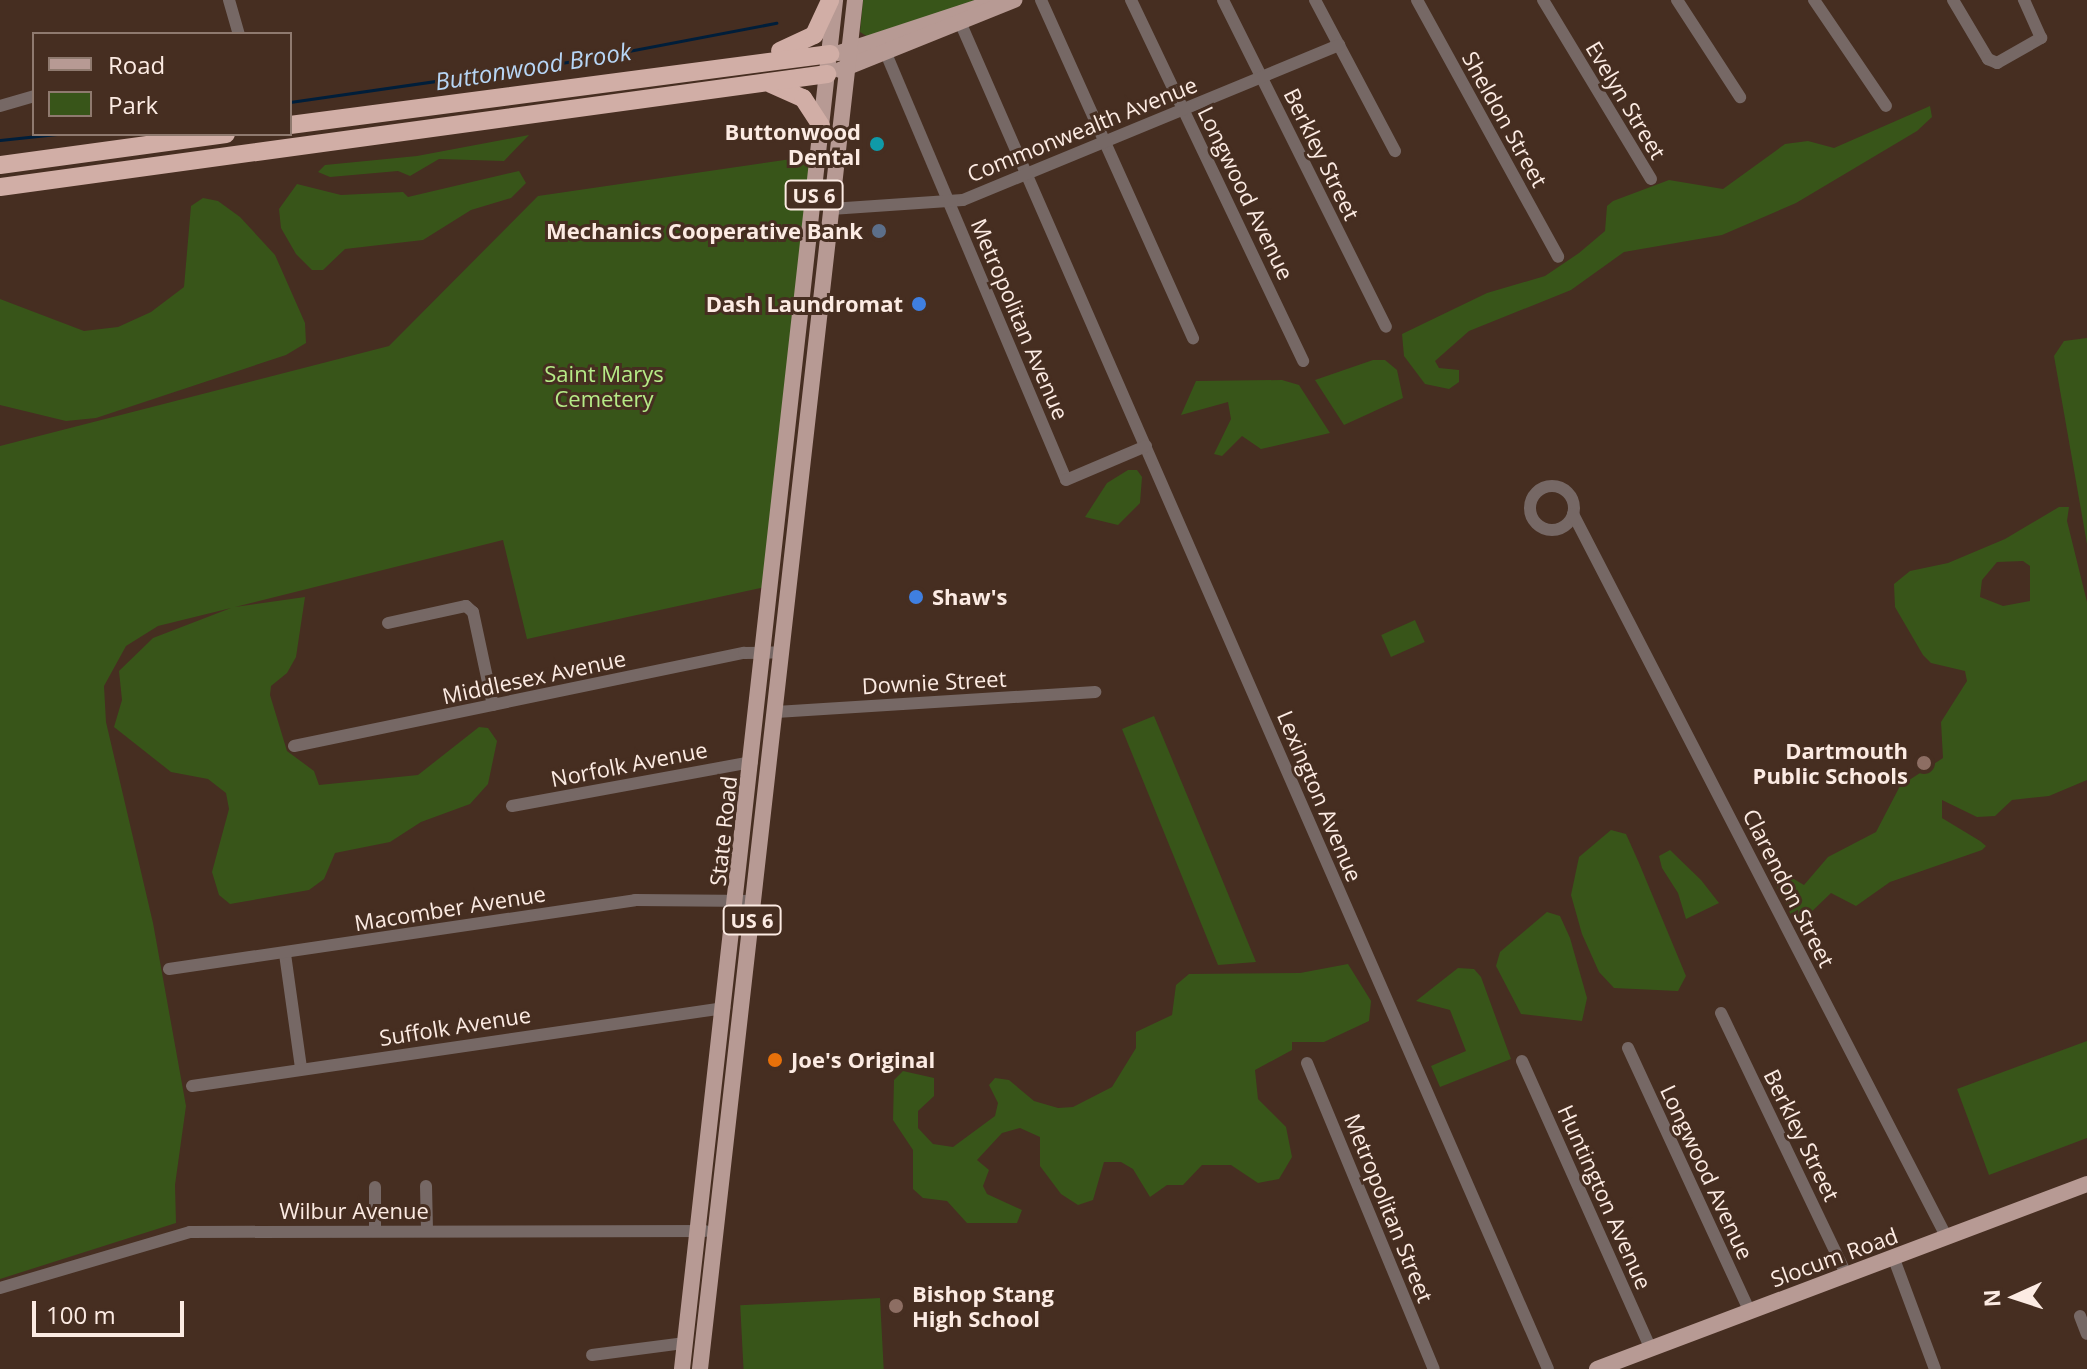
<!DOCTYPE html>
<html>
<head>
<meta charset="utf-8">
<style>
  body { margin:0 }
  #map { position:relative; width:2087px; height:1369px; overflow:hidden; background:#462e21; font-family:"Open Sans",sans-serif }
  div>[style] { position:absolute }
  .green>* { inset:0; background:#385519; transform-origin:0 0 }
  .stream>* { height:3px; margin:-1.5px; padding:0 1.5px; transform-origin:1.5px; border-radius:1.5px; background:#001e3a }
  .minor>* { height:12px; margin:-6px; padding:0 6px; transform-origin:6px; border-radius:6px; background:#766865 }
  .minor>.ring { margin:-6px; padding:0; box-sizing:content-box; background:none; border:12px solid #766865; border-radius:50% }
  .major>* { height:16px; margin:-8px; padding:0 8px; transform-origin:8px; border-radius:8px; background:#b79a94 }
  .highway>* { height:18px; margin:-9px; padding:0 9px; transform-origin:9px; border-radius:9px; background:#d1aea6 }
  .dots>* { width:22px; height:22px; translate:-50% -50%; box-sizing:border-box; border:4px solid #462e21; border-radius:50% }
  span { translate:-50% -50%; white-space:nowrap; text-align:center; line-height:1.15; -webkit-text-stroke:6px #462e21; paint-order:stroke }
  .shield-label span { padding:2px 6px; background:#462e21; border:2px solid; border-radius:6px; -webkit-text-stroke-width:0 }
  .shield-label { font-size:20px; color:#fcebe3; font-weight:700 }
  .street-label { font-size:22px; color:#fcebe3 }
  .poi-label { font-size:22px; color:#fcebe3; font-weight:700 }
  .right { translate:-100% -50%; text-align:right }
  .left { translate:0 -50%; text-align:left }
  .park-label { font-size:22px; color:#b6eb87 }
  .water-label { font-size:24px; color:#b7d6f6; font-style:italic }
  .legend { position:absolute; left:32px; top:32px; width:260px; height:104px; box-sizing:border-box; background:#462e21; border:2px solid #8f7a6f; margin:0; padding:10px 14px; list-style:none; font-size:24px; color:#fcebe3 }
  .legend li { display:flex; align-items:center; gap:16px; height:40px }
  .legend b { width:40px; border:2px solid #8f7a6f }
  .north { position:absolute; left:1975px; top:1257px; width:80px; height:80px; -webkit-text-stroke:6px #462e21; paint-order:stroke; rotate:267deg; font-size:22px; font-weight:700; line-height:32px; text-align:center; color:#fcebe3 }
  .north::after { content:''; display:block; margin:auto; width:28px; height:36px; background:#fcebe3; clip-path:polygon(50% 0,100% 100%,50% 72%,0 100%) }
  .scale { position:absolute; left:32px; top:1301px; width:152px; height:36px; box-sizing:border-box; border:4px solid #fcebe3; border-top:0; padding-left:10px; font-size:24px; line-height:28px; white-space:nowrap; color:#fcebe3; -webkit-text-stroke:6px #462e21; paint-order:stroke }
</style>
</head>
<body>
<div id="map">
  <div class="green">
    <i style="clip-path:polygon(863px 0,976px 0,868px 37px,860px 32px)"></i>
    <i style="clip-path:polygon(1930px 106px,1932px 117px,1917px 131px,1796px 203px,1722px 235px,1624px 252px,1571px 290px,1469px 331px,1435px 361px,1439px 368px,1459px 370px,1459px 382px,1449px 389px,1425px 384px,1404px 356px,1402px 334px,1487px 293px,1545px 276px,1579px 253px,1605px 231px,1607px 206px,1613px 201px,1669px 180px,1723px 189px,1785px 144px,1808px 141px,1834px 148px)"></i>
    <i style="clip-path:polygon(529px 135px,504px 161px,439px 159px,410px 176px,398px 171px,330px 177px,318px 172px,325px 165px,417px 156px)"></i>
    <i style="clip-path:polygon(812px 156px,765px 587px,527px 639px,503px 540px,235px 607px,305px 597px,296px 657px,287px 673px,271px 686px,270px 695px,287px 751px,314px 771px,319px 785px,418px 775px,479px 727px,488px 728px,497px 741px,488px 784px,470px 804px,421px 822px,390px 842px,335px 853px,324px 879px,309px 890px,230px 904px,219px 895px,212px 872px,229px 809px,226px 793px,208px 779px,171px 772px,114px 727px,122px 700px,119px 671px,153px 638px,231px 608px,158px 626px,126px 646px,104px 686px,106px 722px,153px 923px,186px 1106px,175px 1185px,176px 1223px,0 1279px,0 446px,389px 346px,538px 196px)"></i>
    <i style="clip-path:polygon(519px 171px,526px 183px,511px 198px,471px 210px,423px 240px,345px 249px,323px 270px,312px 270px,296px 254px,281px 228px,279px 209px,297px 184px,341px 195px,403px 192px,408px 197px)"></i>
    <i style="clip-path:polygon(203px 198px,218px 201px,240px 217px,275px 255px,305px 323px,306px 343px,286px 355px,96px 418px,66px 421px,0 405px,0 299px,84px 331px,118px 327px,151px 312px,184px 287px,191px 206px)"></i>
    <i style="clip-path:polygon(2087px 338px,2087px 544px,2054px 356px,2064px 341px)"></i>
    <i style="clip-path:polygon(1373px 360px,1385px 360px,1397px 370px,1403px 398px,1344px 425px,1315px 380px)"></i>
    <i style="clip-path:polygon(1282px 380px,1299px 385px,1330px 433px,1261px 449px,1242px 436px,1222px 456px,1214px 454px,1231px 419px,1228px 402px,1181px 415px,1196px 381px)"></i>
    <i style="clip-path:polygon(1128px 470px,1137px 470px,1142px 477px,1140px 503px,1118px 525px,1085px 517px,1107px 483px)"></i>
    <i style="clip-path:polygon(evenodd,2059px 507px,2069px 507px,2067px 521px,2087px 602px,2087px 780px,2049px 796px,2012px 800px,1995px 816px,1977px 817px,1942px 800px,1942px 818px,1980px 841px,1986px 846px,1982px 850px,1890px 882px,1856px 906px,1831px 893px,1805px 918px,1792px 917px,1774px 881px,1792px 878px,1804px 885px,1828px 857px,1876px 832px,1900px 786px,1943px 758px,1941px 722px,1967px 681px,1965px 671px,1931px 663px,1923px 655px,1895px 607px,1894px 584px,1910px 571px,1948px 563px,2005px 539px,2059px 507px,2023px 561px,2030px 566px,2030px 601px,2003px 606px,1980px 597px,1982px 580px,1997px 562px,2023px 561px)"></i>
    <i style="left:1415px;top:620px;width:24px;height:37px;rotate:66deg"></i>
    <i style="clip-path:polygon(1154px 716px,1210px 850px,1256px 962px,1218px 965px,1122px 729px)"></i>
    <i style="clip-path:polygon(1611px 830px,1626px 834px,1639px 863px,1686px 976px,1678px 991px,1614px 988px,1599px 972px,1582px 934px,1571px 895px,1579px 857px)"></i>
    <i style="clip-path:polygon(1670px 850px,1701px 880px,1719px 903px,1686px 919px,1678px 893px,1662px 868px,1659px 856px)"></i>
    <i style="clip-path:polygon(1547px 912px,1560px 916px,1570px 938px,1587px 998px,1582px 1021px,1521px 1014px,1496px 966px,1500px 952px)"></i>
    <i style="clip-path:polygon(1348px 964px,1371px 1001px,1369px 1021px,1324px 1042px,1292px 1042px,1292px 1050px,1255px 1070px,1258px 1099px,1286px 1127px,1292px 1157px,1279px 1179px,1258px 1183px,1231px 1165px,1202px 1165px,1183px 1185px,1167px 1185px,1150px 1197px,1133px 1169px,1121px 1162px,1104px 1162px,1093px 1200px,1078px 1205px,1061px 1194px,1040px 1166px,1040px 1137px,1020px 1128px,1002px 1133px,977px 1160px,989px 1170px,983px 1186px,987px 1194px,1022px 1210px,1017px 1223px,967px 1223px,947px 1201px,923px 1198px,913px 1189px,913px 1150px,893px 1120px,894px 1080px,903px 1071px,934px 1078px,934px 1096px,918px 1111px,918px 1128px,933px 1144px,953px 1147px,995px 1116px,998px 1103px,989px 1085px,995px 1078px,1009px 1080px,1034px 1101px,1058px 1108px,1073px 1107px,1112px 1087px,1136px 1048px,1136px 1032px,1172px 1015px,1176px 985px,1189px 974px,1300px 973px)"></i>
    <i style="clip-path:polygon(1458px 968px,1474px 969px,1481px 977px,1511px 1059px,1440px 1087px,1431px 1066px,1466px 1051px,1450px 1010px,1416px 1001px)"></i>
    <i style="clip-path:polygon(2087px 1041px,2087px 1138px,1989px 1175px,1957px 1089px)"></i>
    <i style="left:880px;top:1298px;width:71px;height:140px;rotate:87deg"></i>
  </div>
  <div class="stream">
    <i style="left:290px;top:102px;width:289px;rotate:-8.2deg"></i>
    <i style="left:576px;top:61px;width:204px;rotate:-10.8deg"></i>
    <i style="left:0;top:140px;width:57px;rotate:-6deg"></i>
  </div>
  <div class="minor">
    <i style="left:229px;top:0;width:35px;rotate:74deg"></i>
    <i style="left:1041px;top:0;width:371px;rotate:65.8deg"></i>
    <i style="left:1131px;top:0;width:400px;rotate:64.5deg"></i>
    <i style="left:1223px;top:0;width:365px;rotate:63.5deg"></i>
    <i style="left:1315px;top:0;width:171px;rotate:62.1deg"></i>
    <i style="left:1417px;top:0;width:293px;rotate:61.2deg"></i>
    <i style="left:1543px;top:0;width:209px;rotate:58.9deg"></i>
    <i style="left:1677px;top:0;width:116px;rotate:57deg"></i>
    <i style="left:1814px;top:0;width:128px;rotate:55.8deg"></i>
    <i style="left:1953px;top:0;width:69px;rotate:59.3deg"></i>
    <i style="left:1988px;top:59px;width:10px;rotate:24deg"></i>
    <i style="left:1997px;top:63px;width:51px;rotate:-29.6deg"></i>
    <i style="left:2041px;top:38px;width:42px;rotate:-114.1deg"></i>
    <i style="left:957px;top:15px;width:1477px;rotate:66.42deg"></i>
    <i style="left:882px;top:44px;width:473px;rotate:67.1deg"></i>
    <i style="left:1066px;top:480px;width:87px;rotate:-23deg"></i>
    <i style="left:0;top:106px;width:35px;rotate:-16deg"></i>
    <i style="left:831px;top:209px;width:132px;rotate:-3.9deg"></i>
    <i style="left:963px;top:200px;width:407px;rotate:-22.4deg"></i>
    <i class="ring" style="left:1530px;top:486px;width:32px;height:32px"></i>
    <i style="left:1573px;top:514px;width:815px;rotate:62.68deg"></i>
    <i style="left:388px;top:623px;width:80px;rotate:-12.3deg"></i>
    <i style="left:466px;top:606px;width:9px;rotate:41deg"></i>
    <i style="left:473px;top:612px;width:95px;rotate:77.9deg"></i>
    <i style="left:776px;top:712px;width:320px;rotate:-3.6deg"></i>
    <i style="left:294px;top:746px;width:460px;rotate:-11.7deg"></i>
    <i style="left:744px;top:653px;width:39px;rotate:-1deg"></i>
    <i style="left:512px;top:806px;width:244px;rotate:-10.4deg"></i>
    <i style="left:285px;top:954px;width:115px;rotate:82deg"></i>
    <i style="left:169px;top:969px;width:471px;rotate:-8.4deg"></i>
    <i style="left:635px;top:900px;width:119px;rotate:0.5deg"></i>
    <i style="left:1721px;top:1013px;width:292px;rotate:64.4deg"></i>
    <i style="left:1628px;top:1048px;width:291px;rotate:65.2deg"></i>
    <i style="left:1522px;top:1061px;width:316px;rotate:65.9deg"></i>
    <i style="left:1307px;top:1063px;width:331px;rotate:67.5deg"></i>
    <i style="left:192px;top:1086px;width:538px;rotate:-8.34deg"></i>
    <i style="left:426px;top:1186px;width:45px;rotate:88.7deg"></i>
    <i style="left:375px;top:1231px;width:44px;rotate:-90deg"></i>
    <i style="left:1894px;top:1259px;width:117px;rotate:69.6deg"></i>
    <i style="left:0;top:1288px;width:198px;rotate:-16.4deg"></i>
    <i style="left:190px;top:1232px;width:515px;rotate:-0.11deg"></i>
    <i style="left:2080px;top:1316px;width:19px;rotate:69deg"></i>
    <i style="left:592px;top:1355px;width:94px;rotate:-7.4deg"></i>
  </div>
  <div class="major">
    <i style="left:839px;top:53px;width:157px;rotate:-18.2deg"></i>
    <i style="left:840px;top:70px;width:188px;rotate:-21.9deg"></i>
    <i style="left:682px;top:1369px;width:1378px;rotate:-83.62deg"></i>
    <i style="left:700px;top:1369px;width:1378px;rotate:-83.54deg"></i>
    <i style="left:1597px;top:1369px;width:524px;rotate:-20.68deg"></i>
  </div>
  <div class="highway">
    <i style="left:780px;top:51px;width:38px;rotate:-25deg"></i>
    <i style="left:814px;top:35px;width:38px;rotate:-65deg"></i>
    <i style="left:771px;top:84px;width:35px;rotate:24deg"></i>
    <i style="left:803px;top:98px;width:33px;rotate:57deg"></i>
    <i style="left:290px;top:125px;width:545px;rotate:-7.49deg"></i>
    <i style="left:0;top:165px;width:228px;rotate:-7.8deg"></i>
    <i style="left:0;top:187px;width:835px;rotate:-7.78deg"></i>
  </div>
  <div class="dots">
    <i style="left:877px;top:144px;background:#0f9aa8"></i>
    <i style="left:879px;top:231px;background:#5c6f8a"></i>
    <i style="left:919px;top:304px;background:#3f7fe0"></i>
    <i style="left:916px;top:597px;background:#3f7fe0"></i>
    <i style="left:1924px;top:763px;background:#8d6e63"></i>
    <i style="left:775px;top:1060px;background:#e8710a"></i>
    <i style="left:896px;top:1306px;background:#8d6e63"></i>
  </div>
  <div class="shield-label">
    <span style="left:814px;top:195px">US 6</span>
    <span style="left:752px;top:920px">US 6</span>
  </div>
  <div class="street-label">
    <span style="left:1626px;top:100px;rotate:59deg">Evelyn Street</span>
    <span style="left:1505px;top:119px;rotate:61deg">Sheldon Street</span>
    <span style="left:1082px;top:129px;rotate:-22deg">Commonwealth Avenue</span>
    <span style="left:1322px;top:154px;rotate:64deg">Berkley Street</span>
    <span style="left:1246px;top:193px;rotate:64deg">Longwood Avenue</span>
    <span style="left:1020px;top:319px;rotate:67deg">Metropolitan Avenue</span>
    <span style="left:534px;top:677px;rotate:-12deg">Middlesex Avenue</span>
    <span style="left:934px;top:682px;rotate:-3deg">Downie Street</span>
    <span style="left:629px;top:764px;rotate:-11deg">Norfolk Avenue</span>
    <span style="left:1320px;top:796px;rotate:67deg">Lexington Avenue</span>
    <span style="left:723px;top:831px;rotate:-84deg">State Road</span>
    <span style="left:1789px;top:888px;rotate:63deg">Clarendon Street</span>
    <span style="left:450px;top:908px;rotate:-9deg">Macomber Avenue</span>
    <span style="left:455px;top:1026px;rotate:-9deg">Suffolk Avenue</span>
    <span style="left:1802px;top:1135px;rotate:64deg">Berkley Street</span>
    <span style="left:1707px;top:1172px;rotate:65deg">Longwood Avenue</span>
    <span style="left:1605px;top:1197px;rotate:66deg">Huntington Avenue</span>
    <span style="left:1389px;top:1208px;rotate:68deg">Metropolitan Street</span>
    <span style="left:354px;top:1211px">Wilbur Avenue</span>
    <span style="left:1834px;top:1257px;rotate:-20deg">Slocum Road</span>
  </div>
  <div class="poi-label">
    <span class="right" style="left:861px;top:144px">Buttonwood<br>Dental</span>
    <span class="right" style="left:863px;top:231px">Mechanics Cooperative Bank</span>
    <span class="right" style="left:903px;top:304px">Dash Laundromat</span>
    <span class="left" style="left:932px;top:597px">Shaw's</span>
    <span class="right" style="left:1908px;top:763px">Dartmouth<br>Public Schools</span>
    <span class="left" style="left:791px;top:1060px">Joe's Original</span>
    <span class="left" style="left:912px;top:1306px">Bishop Stang<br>High School</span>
  </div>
  <div class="park-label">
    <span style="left:604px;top:386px">Saint Marys<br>Cemetery</span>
  </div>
  <div class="water-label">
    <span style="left:533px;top:66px;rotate:-9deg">Buttonwood Brook</span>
  </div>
  <ul class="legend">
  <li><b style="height:10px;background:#b79a94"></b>Road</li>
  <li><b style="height:22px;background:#385519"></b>Park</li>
  </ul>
  <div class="north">N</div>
  <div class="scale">100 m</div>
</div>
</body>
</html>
